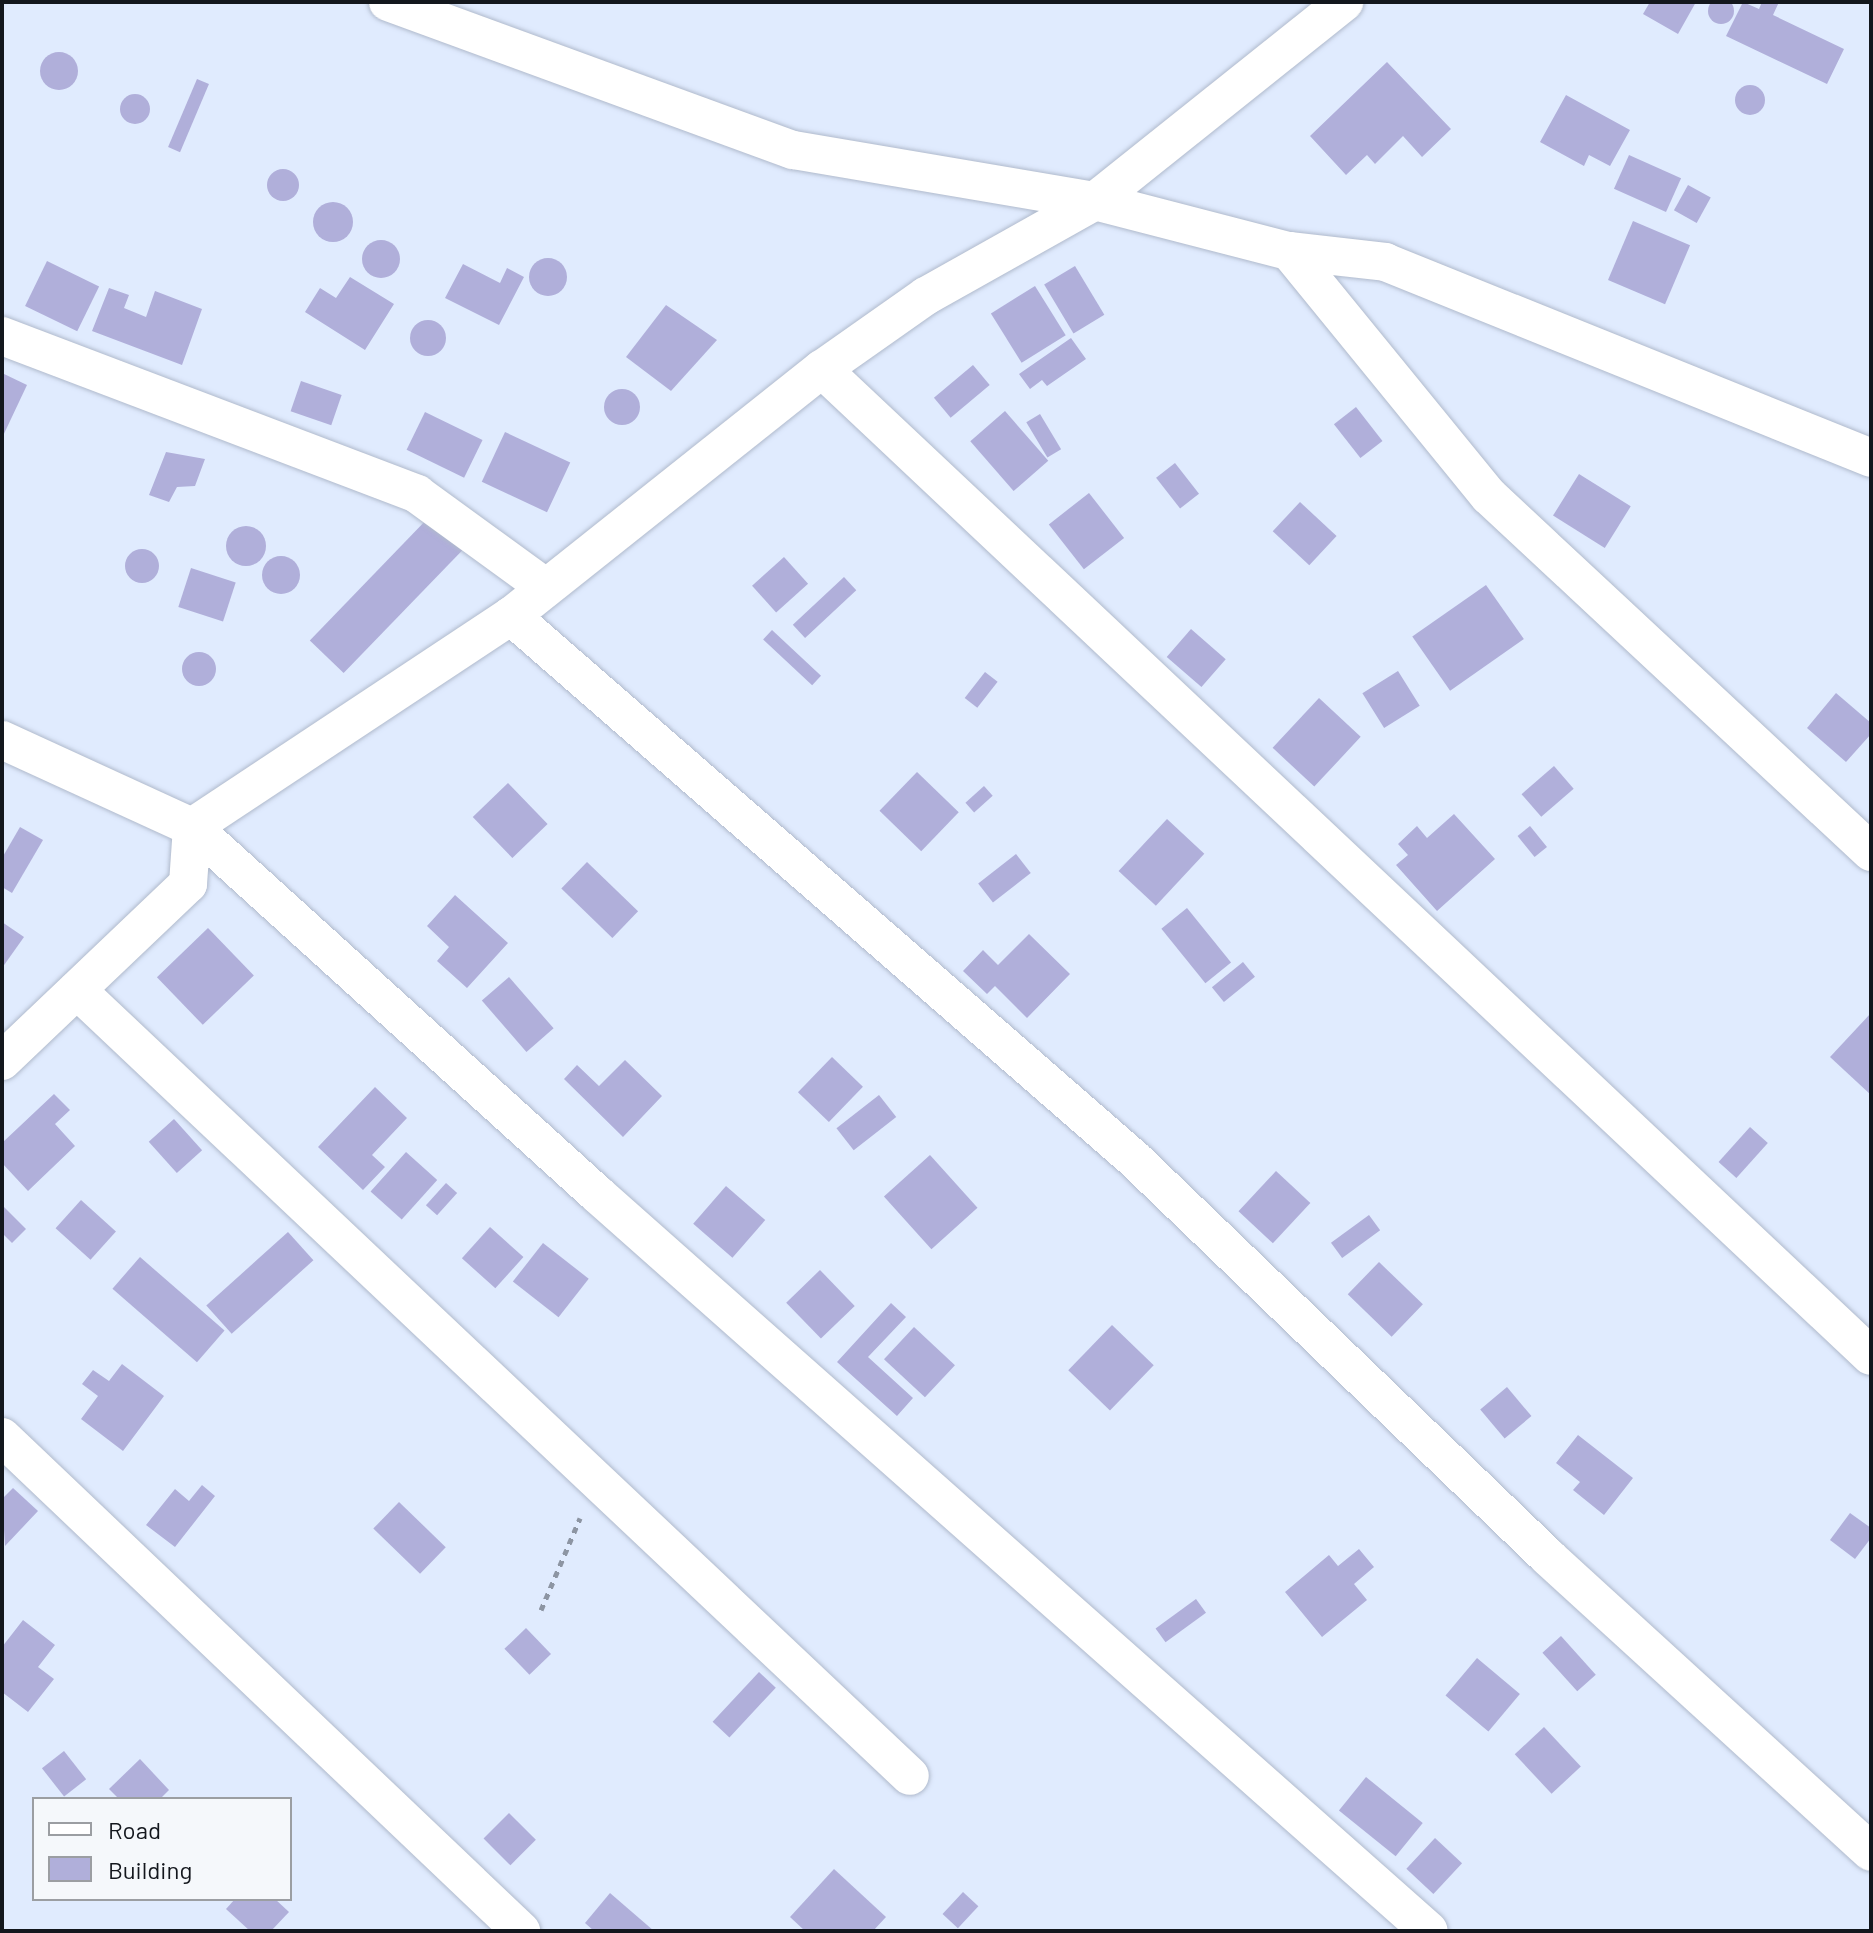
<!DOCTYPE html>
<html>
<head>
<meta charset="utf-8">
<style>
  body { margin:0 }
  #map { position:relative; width:1873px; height:1933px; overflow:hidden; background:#e0ebfe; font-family:Barlow,sans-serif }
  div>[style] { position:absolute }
  .building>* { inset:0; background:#b0afda; transform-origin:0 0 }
  .round { border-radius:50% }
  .path>* { height:5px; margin-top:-2.5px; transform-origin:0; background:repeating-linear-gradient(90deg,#8d95a3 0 6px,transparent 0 12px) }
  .roads { filter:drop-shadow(0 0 2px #b0bacc) drop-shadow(0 0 2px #b0bacc) }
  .street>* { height:38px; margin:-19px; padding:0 19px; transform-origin:19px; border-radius:19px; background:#fff }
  span { translate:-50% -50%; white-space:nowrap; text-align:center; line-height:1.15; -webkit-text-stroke:6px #f5f8fb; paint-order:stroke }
  .frame { position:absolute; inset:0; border:4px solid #13171d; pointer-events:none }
  .legend { position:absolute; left:32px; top:1797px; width:260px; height:104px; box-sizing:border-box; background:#f5f8fb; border:2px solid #9b9ea2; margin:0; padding:10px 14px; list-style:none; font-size:24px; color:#13171d }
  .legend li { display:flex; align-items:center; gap:16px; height:40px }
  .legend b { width:40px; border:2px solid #9b9ea2 }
</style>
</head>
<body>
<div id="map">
  <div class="building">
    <i class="round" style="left:1708px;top:-2px;width:26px;height:26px"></i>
    <i style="clip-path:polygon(1650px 2px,1696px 2px,1678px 34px,1643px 14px)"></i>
    <i style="clip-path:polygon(1743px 2px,1759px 9px,1762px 2px,1779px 2px,1773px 15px,1844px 49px,1827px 84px,1726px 36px)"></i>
    <i class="round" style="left:40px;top:52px;width:38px;height:38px"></i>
    <i style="clip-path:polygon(1387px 62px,1451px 129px,1422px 157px,1403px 136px,1375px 164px,1367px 155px,1346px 175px,1310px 136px)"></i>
    <i style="left:197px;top:79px;width:13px;height:74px;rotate:23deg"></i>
    <i class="round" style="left:1735px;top:85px;width:30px;height:30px"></i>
    <i class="round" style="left:120px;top:94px;width:30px;height:30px"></i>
    <i style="clip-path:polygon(1566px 95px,1630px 130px,1610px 166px,1589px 155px,1584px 166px,1540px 142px)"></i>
    <i style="left:1629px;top:155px;width:57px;height:37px;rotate:24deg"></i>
    <i class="round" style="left:267px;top:169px;width:32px;height:32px"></i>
    <i style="left:1688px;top:185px;width:26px;height:29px;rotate:29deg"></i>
    <i class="round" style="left:313px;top:202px;width:40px;height:40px"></i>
    <i style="left:1633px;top:221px;width:62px;height:64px;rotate:23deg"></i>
    <i class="round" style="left:362px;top:240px;width:38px;height:38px"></i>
    <i class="round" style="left:529px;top:258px;width:38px;height:38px"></i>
    <i style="left:47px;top:261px;width:58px;height:50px;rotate:26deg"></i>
    <i style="clip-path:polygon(463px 264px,500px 283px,507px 268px,524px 277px,499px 325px,445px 298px)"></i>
    <i style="left:1075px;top:266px;width:57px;height:36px;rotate:59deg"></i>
    <i style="clip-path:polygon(350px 277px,394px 304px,365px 350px,305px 312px,320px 288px,336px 298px)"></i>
    <i style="left:1035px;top:286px;width:58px;height:52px;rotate:58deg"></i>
    <i style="clip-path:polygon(109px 288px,129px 295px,124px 308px,146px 317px,155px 291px,202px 309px,182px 365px,92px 331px)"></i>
    <i style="clip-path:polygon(666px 305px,717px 340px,671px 391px,626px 357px)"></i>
    <i class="round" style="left:410px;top:320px;width:36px;height:36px"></i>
    <i style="clip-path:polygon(1071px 338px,1086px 359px,1047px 386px,1042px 380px,1030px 389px,1019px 374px)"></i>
    <i style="left:973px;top:365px;width:26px;height:51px;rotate:50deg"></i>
    <i style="clip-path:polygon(2px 373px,27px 385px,2px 438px)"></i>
    <i style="left:301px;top:381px;width:43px;height:32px;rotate:19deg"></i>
    <i class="round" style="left:604px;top:389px;width:36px;height:36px"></i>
    <i style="left:1356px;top:407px;width:43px;height:28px;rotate:52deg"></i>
    <i style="left:1005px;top:411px;width:66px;height:46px;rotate:49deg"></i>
    <i style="left:425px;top:412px;width:64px;height:42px;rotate:26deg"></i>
    <i style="left:1040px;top:414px;width:41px;height:16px;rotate:59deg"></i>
    <i style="left:505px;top:432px;width:72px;height:55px;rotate:25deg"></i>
    <i style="clip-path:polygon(166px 452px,205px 459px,195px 486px,177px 487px,169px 502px,149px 495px)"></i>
    <i style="left:1175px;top:463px;width:39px;height:24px;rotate:52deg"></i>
    <i style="left:1579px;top:474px;width:61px;height:49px;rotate:32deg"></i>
    <i style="left:1089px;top:493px;width:57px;height:51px;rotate:52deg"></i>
    <i style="left:1300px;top:502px;width:50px;height:40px;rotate:43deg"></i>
    <i style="left:430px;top:516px;width:47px;height:173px;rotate:44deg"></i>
    <i class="round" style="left:226px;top:526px;width:40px;height:40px"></i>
    <i class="round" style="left:125px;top:549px;width:34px;height:34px"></i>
    <i class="round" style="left:262px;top:556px;width:38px;height:38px"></i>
    <i style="left:784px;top:557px;width:36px;height:43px;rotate:48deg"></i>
    <i style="left:191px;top:568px;width:47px;height:41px;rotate:18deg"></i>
    <i style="left:844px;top:577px;width:18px;height:70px;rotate:47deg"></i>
    <i style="left:1486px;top:585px;width:66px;height:90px;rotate:55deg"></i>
    <i style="left:1191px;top:629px;width:46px;height:37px;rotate:41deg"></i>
    <i style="left:772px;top:630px;width:67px;height:13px;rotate:43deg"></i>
    <i class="round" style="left:182px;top:652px;width:34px;height:34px"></i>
    <i style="left:1398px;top:671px;width:41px;height:42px;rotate:58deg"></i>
    <i style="left:985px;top:672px;width:16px;height:33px;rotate:38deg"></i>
    <i style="clip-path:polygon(1836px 693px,1871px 723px,1871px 734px,1846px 762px,1807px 728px)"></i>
    <i style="left:1319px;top:698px;width:57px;height:68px;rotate:43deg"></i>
    <i style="left:1554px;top:766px;width:30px;height:43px;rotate:49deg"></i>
    <i style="left:917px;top:772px;width:58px;height:54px;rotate:44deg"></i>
    <i style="left:508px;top:783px;width:57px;height:49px;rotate:46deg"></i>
    <i style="left:984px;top:786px;width:13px;height:25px;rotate:48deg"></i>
    <i style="clip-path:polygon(1454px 814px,1495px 859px,1437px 911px,1396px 865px,1408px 855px,1398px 844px,1417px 826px,1427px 838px)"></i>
    <i style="left:1167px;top:819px;width:51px;height:71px;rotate:43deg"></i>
    <i style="left:1530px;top:826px;width:27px;height:16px;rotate:51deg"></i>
    <i style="clip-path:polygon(20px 827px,43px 840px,12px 893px,2px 887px,2px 858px)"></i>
    <i style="left:1016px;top:854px;width:24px;height:48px;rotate:52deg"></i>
    <i style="left:587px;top:862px;width:71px;height:37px;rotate:44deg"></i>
    <i style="clip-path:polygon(455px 895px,508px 943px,467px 988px,437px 961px,449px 947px,427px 926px)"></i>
    <i style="left:1187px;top:908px;width:70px;height:33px;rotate:51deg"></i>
    <i style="clip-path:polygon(2px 922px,24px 937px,2px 968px)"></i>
    <i style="left:208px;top:928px;width:66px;height:71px;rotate:46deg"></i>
    <i style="clip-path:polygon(1029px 934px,1070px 974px,1027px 1018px,995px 986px,987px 994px,963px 971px,983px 950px,998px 965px)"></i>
    <i style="left:1243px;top:962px;width:19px;height:40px;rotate:51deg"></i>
    <i style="left:509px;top:977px;width:68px;height:36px;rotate:49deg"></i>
    <i style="clip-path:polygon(1871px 1013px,1871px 1095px,1830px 1057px)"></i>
    <i style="left:832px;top:1057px;width:43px;height:49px;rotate:44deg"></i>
    <i style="clip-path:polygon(625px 1060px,662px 1096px,623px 1137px,564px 1079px,577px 1065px,599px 1086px)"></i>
    <i style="clip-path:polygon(375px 1087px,407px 1118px,372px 1155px,385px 1167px,363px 1190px,318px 1147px)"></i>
    <i style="clip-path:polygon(54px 1094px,70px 1110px,55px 1124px,75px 1146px,28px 1191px,2px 1163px,2px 1143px)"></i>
    <i style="left:879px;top:1095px;width:28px;height:54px;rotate:52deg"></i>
    <i style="left:174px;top:1119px;width:42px;height:34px;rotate:48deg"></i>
    <i style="left:1750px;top:1127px;width:24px;height:47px;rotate:42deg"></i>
    <i style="left:406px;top:1152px;width:42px;height:53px;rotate:42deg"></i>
    <i style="left:930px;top:1155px;width:71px;height:62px;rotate:48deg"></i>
    <i style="left:1276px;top:1171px;width:47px;height:55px;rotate:43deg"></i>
    <i style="left:446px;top:1183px;width:15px;height:30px;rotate:42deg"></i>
    <i style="left:726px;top:1186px;width:52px;height:50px;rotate:41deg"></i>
    <i style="left:81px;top:1200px;width:47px;height:38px;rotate:42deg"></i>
    <i style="clip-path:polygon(2px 1205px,26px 1229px,12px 1243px,2px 1233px)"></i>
    <i style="left:1369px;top:1215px;width:19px;height:47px;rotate:54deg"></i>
    <i style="left:490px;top:1227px;width:45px;height:42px;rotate:42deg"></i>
    <i style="left:288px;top:1232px;width:38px;height:110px;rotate:48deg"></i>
    <i style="left:543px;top:1243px;width:58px;height:49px;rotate:38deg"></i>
    <i style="left:140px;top:1257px;width:112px;height:42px;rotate:41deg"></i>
    <i style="left:1379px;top:1262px;width:61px;height:45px;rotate:44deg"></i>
    <i style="left:820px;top:1270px;width:50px;height:47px;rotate:46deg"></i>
    <i style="clip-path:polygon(891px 1303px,906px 1317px,868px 1357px,913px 1398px,897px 1416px,837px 1362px)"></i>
    <i style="left:1112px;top:1325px;width:58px;height:63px;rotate:44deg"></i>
    <i style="left:914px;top:1327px;width:56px;height:44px;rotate:43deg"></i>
    <i style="clip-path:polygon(122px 1364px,164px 1396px,123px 1451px,81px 1419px,98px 1396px,82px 1384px,93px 1370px,109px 1381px)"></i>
    <i style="left:1507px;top:1387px;width:38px;height:35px;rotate:50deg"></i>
    <i style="clip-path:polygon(1578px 1435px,1633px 1478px,1604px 1515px,1573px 1490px,1580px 1482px,1556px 1463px)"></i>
    <i style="clip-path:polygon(202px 1485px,215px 1496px,175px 1547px,146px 1525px,175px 1489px,189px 1501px)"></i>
    <i style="clip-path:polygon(13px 1488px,38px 1511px,5px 1546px,2px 1499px)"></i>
    <i style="left:399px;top:1502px;width:65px;height:37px;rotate:44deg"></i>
    <i style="clip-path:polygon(1850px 1513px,1871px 1528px,1871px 1538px,1855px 1559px,1830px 1540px)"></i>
    <i style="clip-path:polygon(1359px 1549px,1374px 1567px,1354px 1584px,1367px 1600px,1322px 1637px,1285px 1592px,1329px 1555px,1338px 1566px)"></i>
    <i style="left:1196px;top:1599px;width:17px;height:50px;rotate:54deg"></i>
    <i style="clip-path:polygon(23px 1620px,55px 1645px,38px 1667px,54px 1679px,28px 1712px,2px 1692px,2px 1647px)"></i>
    <i style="left:526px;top:1628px;width:36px;height:30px;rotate:46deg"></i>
    <i style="left:1561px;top:1636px;width:52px;height:25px;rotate:48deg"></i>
    <i style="left:1477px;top:1658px;width:56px;height:49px;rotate:40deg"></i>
    <i style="left:759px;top:1672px;width:23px;height:68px;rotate:43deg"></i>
    <i style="left:1544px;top:1727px;width:54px;height:40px;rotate:47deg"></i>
    <i style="left:64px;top:1751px;width:36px;height:28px;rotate:52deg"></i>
    <i style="clip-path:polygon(140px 1759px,169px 1790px,160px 1799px,119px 1799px,109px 1789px)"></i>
    <i style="left:1366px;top:1777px;width:73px;height:43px;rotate:39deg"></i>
    <i style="left:509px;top:1813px;width:38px;height:36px;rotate:45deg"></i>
    <i style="left:1435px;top:1838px;width:37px;height:42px;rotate:43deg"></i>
    <i style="clip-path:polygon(834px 1869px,886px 1917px,873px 1931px,805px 1931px,790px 1917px)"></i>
    <i style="left:963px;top:1892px;width:21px;height:30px;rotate:43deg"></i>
    <i style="clip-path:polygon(610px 1893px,654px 1931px,594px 1931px,585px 1923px)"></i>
    <i style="clip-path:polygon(235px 1899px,275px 1899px,289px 1912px,271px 1931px,250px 1931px,226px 1909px)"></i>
  </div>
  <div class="path">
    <i style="left:541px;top:1610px;width:100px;rotate:-67deg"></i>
  </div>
  <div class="roads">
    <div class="street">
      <i style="left:388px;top:2px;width:431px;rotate:20.1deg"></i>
      <i style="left:793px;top:150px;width:306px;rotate:9.6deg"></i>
      <i style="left:1095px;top:201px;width:200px;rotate:14.5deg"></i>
      <i style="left:1289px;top:251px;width:97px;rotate:6.5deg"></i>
      <i style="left:1385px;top:262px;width:524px;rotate:21.96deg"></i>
      <i style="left:1289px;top:251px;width:316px;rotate:50.8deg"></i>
      <i style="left:1489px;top:496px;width:522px;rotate:42.98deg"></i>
      <i style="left:2px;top:336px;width:444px;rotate:20.8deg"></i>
      <i style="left:417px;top:494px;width:158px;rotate:36deg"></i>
      <i style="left:822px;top:369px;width:1440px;rotate:43.26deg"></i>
      <i style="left:511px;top:616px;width:825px;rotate:41.07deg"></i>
      <i style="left:1133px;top:1158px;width:576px;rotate:43.87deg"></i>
      <i style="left:1548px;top:1557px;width:437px;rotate:42.4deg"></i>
      <i style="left:2px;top:740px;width:209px;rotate:24.6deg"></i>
      <i style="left:192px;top:827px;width:547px;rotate:42.18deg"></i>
      <i style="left:597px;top:1194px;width:1111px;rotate:41.54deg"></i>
      <i style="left:77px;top:990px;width:1145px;rotate:43.34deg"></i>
      <i style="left:2px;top:1061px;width:257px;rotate:-43.6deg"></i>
      <i style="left:188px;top:884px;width:57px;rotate:-86deg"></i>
      <i style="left:192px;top:827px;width:382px;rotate:-33.5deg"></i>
      <i style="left:511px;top:616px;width:397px;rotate:-38.5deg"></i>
      <i style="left:822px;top:369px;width:127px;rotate:-35.1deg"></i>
      <i style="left:926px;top:296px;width:194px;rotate:-29.3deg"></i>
      <i style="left:1095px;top:201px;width:319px;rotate:-38.6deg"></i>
      <i style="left:2px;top:1437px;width:717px;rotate:43.59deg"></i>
    </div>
  </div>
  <div class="frame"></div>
  <ul class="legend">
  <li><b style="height:10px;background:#fff"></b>Road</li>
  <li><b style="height:22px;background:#b0afda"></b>Building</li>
  </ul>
</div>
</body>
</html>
